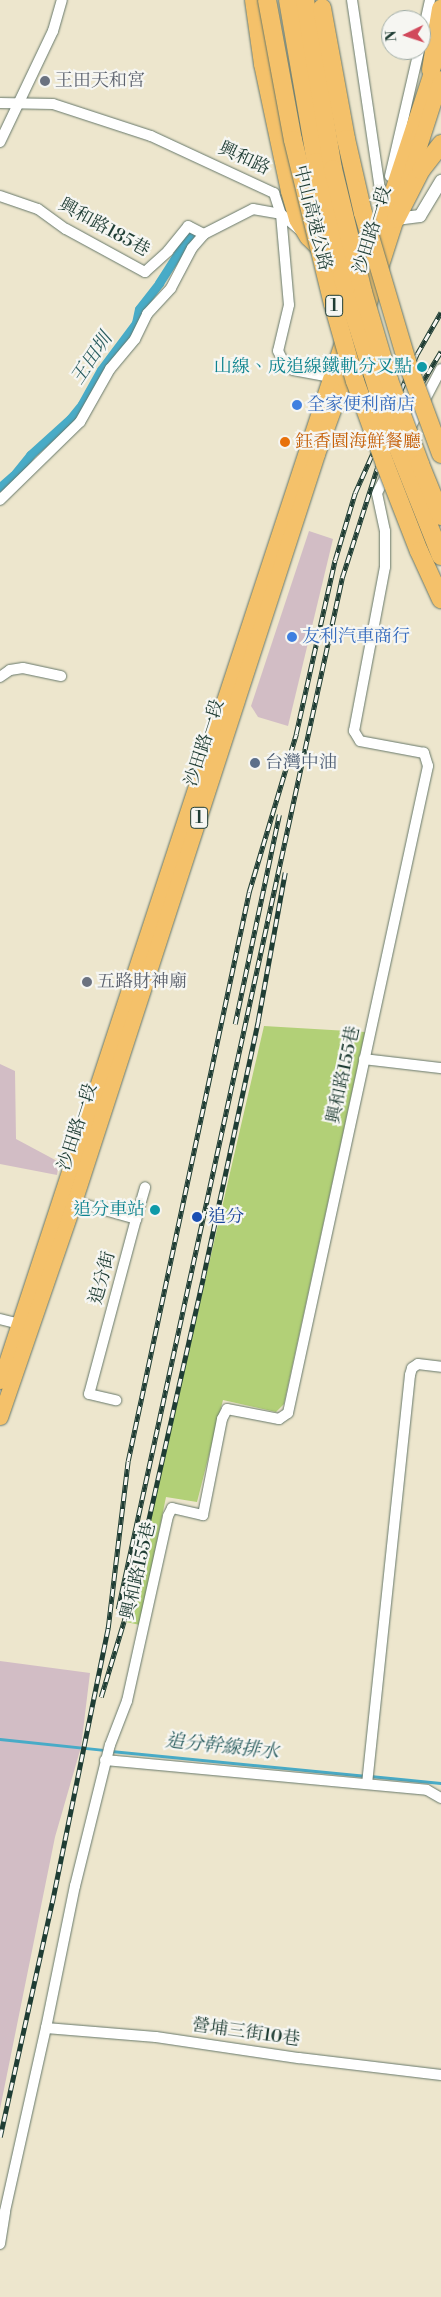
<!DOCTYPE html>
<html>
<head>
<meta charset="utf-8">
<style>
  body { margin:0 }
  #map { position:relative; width:441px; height:2297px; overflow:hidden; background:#ede6cd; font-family:"Libre Bodoni","Noto Serif TC",serif }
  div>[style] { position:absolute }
  .industrial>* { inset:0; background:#d2bdc5 }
  .green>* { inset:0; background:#b2d077 }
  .stream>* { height:2.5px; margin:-1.25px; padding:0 1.25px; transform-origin:1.25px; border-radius:1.25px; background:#48abc7 }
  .canal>* { height:9px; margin:-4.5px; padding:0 4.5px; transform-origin:4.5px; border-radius:4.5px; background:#48abc7 }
  .roads { filter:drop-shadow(0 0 1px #67786a) drop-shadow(0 0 1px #67786a) }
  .minor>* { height:10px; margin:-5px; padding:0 5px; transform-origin:5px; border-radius:5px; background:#fff }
  .tertiary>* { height:12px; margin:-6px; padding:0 6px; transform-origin:6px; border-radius:6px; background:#fff }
  .primary>* { height:15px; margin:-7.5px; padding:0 7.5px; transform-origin:7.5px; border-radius:7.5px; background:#f4c16a }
  .motorway>* { height:18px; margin:-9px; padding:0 9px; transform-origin:9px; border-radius:9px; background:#f4c16a }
  .rail>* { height:4.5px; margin-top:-2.25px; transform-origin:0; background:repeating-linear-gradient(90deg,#f6f6f2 0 8px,#1f3d34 0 16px); box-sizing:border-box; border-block:1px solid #1f3d34 }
  .bridges { filter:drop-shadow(0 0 1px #67786a) drop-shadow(0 0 1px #67786a) }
  .motorway-bridge>* { height:18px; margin:-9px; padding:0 9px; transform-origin:9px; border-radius:9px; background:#f4c16a }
  .dots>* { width:14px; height:14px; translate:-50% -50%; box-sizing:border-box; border:2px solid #f6f6f2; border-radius:50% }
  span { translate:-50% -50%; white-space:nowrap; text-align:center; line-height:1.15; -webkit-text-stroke:4.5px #f6f6f2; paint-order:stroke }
  .shield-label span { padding:1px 4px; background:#f6f6f2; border:1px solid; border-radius:4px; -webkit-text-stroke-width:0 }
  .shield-label { font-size:16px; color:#1f3d34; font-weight:700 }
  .worship-label { font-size:18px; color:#5b616d }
  .left { translate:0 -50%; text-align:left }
  .street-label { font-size:18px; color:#1f3d34 }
  .culture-label { font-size:18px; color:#0d838f }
  .right { translate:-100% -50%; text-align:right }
  .shop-label { font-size:18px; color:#366cbe }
  .food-label { font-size:18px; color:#c56008 }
  .service-label { font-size:18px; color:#4e5e75 }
  .transit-label { font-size:18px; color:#164399 }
  .water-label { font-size:19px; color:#2b5e60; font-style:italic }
  .north { position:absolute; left:381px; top:10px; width:50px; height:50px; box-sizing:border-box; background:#f6f6f2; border:1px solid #a0aca6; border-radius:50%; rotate:266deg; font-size:14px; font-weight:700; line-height:20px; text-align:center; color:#1f3d34 }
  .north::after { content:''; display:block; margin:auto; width:18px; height:22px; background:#d1495b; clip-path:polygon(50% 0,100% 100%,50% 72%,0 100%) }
</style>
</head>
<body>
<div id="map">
  <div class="industrial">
    <i style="clip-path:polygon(309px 531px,333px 539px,288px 726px,258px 717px,251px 706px)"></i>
    <i style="clip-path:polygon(0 1064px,15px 1071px,16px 1139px,59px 1162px,57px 1175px,0 1164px)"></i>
    <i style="clip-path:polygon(0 1661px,90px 1673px,81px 1747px,55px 1837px,0 2109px)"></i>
  </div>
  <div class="green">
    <i style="clip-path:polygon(264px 1026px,365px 1032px,284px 1404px,276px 1412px,223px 1400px,197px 1502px,166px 1497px,140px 1625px,126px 1622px)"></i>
  </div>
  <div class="stream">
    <i style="left:0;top:1739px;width:106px;rotate:6deg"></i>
    <i style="left:111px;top:1751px;width:254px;rotate:5.6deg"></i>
    <i style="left:370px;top:1776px;width:71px;rotate:5.6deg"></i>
  </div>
  <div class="canal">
    <i style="left:0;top:487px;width:18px;rotate:-41deg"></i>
    <i style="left:14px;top:475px;width:26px;rotate:-51deg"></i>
    <i style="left:30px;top:455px;width:54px;rotate:-42deg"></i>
    <i style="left:70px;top:419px;width:19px;rotate:-51deg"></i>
    <i style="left:82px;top:404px;width:39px;rotate:-61deg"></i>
    <i style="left:101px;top:370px;width:59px;rotate:-53.3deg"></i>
    <i style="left:136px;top:323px;width:14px;rotate:-78deg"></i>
    <i style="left:139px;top:309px;width:33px;rotate:-52deg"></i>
    <i style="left:159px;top:283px;width:59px;rotate:-57.4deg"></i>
  </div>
  <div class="roads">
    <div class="minor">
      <i style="left:352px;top:0;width:212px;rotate:81.6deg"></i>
      <i style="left:421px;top:41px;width:42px;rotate:-77.6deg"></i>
      <i style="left:0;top:103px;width:53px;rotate:1.1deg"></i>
      <i style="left:53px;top:104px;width:103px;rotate:18.1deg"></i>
      <i style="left:151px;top:136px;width:136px;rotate:24.9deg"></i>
      <i style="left:274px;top:193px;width:22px;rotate:72deg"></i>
      <i style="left:281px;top:214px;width:91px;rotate:85deg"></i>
      <i style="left:289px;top:305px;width:47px;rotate:103.4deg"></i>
      <i style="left:278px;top:351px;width:13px;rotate:63deg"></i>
      <i style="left:284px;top:363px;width:11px;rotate:38deg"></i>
      <i style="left:293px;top:370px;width:44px;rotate:10.5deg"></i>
      <i style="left:0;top:142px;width:123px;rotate:-64.5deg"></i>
      <i style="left:53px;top:31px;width:32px;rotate:-74deg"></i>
      <i style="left:390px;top:176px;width:129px;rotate:-77deg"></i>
      <i style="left:0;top:196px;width:40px;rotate:18.9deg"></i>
      <i style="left:38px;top:209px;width:34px;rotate:36deg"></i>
      <i style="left:66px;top:229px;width:90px;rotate:28.6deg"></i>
      <i style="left:145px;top:272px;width:31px;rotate:-42deg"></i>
      <i style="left:168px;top:251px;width:32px;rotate:-51deg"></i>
      <i style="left:188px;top:226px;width:18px;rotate:27deg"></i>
      <i style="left:408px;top:432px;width:71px;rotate:-62.4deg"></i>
      <i style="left:0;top:500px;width:112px;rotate:-44.3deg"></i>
      <i style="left:80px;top:422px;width:61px;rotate:-60.5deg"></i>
      <i style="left:110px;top:369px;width:39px;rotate:-50deg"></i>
      <i style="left:135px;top:339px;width:28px;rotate:-64deg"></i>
      <i style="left:147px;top:314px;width:35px;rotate:-47deg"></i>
      <i style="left:171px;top:288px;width:45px;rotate:-62.3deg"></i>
      <i style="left:192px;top:248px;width:18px;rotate:-49deg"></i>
      <i style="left:204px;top:234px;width:55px;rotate:-27deg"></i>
      <i style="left:253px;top:209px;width:28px;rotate:10deg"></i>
      <i style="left:281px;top:214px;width:25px;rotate:40deg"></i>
      <i style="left:0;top:677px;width:12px;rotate:-35deg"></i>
      <i style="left:10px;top:670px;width:13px;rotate:-9deg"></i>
      <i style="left:23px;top:668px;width:39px;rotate:12deg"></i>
      <i style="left:364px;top:1059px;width:78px;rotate:6.7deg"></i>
      <i style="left:69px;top:1200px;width:70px;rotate:15.8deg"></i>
      <i style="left:136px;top:1219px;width:181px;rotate:105deg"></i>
      <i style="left:89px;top:1394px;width:28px;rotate:13deg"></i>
      <i style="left:136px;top:1219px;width:33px;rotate:-74deg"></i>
      <i style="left:0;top:1319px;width:21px;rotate:14deg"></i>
      <i style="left:105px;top:1760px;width:323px;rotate:5.3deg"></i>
      <i style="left:427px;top:1790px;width:16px;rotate:30deg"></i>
      <i style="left:367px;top:1784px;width:411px;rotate:-84deg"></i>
      <i style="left:410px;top:1375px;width:7px;rotate:-74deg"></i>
      <i style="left:412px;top:1368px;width:7px;rotate:-34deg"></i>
      <i style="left:418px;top:1364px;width:23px;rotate:7deg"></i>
      <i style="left:46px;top:2028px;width:110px;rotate:4.7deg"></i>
      <i style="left:156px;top:2037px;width:145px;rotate:8.4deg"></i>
      <i style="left:299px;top:2058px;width:143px;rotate:6.8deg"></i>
      <i style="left:0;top:2244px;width:33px;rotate:-81deg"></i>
      <i style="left:5px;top:2211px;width:188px;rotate:-77.4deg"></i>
      <i style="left:46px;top:2028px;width:145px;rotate:-78.5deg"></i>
      <i style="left:75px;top:1886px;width:145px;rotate:-76.1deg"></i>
      <i style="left:110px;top:1745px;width:47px;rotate:-68.9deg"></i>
      <i style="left:127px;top:1701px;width:189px;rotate:-77.5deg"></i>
      <i style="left:168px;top:1516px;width:9px;rotate:-63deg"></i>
      <i style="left:172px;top:1508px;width:32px;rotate:13deg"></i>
      <i style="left:203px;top:1515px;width:98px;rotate:-78.8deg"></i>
      <i style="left:222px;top:1419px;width:11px;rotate:-63deg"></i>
      <i style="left:227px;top:1409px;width:53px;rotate:10.9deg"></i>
      <i style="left:279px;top:1419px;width:11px;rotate:-34deg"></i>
      <i style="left:288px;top:1413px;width:662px;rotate:-77.79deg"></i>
      <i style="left:428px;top:766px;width:14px;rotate:-107deg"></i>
      <i style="left:424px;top:753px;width:65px;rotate:-169.4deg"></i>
      <i style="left:360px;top:741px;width:12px;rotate:-121deg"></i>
      <i style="left:354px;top:731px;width:167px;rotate:-79.3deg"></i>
      <i style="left:385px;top:567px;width:36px;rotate:-90deg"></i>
      <i style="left:385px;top:531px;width:39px;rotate:-102deg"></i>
      <i style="left:377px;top:493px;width:24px;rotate:-62deg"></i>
    </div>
    <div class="tertiary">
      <i style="left:390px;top:216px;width:7px;rotate:27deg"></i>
      <i style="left:396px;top:219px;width:24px;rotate:-7deg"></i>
      <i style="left:420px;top:216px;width:41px;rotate:-59deg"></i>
    </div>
    <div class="primary">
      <i style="left:361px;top:285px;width:237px;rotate:-71.8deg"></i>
      <i style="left:0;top:1381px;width:1103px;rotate:-71.78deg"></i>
      <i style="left:0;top:1417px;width:227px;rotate:-71deg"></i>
      <i style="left:74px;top:1202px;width:786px;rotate:-72deg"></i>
      <i style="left:317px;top:454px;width:79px;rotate:-70deg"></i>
      <i style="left:344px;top:380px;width:317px;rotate:-72.2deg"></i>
    </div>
    <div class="motorway">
      <i style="left:254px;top:0;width:65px;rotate:82deg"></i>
      <i style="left:263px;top:64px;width:130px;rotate:78deg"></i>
      <i style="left:290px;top:191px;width:29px;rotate:74deg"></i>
      <i style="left:298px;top:219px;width:21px;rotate:59deg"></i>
      <i style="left:309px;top:237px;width:20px;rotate:45deg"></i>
      <i style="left:431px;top:70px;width:62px;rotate:-80.7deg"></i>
      <i style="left:396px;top:219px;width:55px;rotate:-63deg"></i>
      <i style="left:421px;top:170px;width:33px;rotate:-52deg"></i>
    </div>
  </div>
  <div class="rail">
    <i style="left:235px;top:1024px;width:214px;rotate:-78.1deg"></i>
    <i style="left:118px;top:1609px;width:1055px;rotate:-77.74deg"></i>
    <i style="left:342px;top:578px;width:115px;rotate:-72.3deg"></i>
    <i style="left:377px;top:468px;width:75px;rotate:-63.1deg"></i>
    <i style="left:411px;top:401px;width:58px;rotate:-59deg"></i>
    <i style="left:101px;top:1697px;width:79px;rotate:-73.2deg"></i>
    <i style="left:124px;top:1621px;width:65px;rotate:-75.7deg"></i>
    <i style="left:140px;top:1558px;width:287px;rotate:-77.3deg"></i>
    <i style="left:203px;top:1278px;width:263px;rotate:-77.9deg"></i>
    <i style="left:258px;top:1021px;width:151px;rotate:-79.7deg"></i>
    <i style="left:0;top:2137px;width:240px;rotate:-77.5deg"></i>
    <i style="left:52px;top:1903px;width:281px;rotate:-78.5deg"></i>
    <i style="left:108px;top:1628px;width:168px;rotate:-83.2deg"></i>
    <i style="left:128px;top:1461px;width:582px;rotate:-77.99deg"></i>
    <i style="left:249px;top:892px;width:165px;rotate:-73.4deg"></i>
    <i style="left:296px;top:734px;width:178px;rotate:-77.4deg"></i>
    <i style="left:335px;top:560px;width:70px;rotate:-73.4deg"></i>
    <i style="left:355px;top:493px;width:152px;rotate:-66deg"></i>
    <i style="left:417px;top:354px;width:48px;rotate:-60.3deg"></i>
  </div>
  <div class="bridges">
    <div class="motorway-bridge">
      <i style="left:267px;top:0;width:142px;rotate:79.5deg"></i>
      <i style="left:293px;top:140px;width:169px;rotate:76.3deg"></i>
      <i style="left:333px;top:304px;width:80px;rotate:74.1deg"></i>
      <i style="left:355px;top:381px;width:88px;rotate:70.1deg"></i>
      <i style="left:385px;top:464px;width:93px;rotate:68.7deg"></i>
      <i style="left:419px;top:551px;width:53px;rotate:65.4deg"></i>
      <i style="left:288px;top:0;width:164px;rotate:80.2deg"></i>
      <i style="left:316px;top:162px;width:117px;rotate:77.2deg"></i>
      <i style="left:342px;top:276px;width:154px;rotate:72.6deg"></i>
      <i style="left:388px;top:423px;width:143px;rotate:68.3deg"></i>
      <i style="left:305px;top:0;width:171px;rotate:80.6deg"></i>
      <i style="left:333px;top:169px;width:127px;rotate:76.3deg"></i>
      <i style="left:363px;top:292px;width:92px;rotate:73.5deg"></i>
      <i style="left:389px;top:380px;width:90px;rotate:69.7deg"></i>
      <i style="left:420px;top:464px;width:56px;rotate:68deg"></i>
      <i style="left:322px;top:8px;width:133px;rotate:79.6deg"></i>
      <i style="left:346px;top:139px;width:76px;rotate:77.1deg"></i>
      <i style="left:363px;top:213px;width:155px;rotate:73.5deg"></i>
      <i style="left:407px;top:362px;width:98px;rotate:69.7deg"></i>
    </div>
  </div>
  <div class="dots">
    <i style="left:45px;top:81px;background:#6b7280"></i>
    <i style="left:422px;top:367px;background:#0f9aa8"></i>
    <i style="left:297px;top:405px;background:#3f7fe0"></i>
    <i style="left:285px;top:442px;background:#e8710a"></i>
    <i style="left:292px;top:637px;background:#3f7fe0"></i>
    <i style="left:255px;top:763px;background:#5c6f8a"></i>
    <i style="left:87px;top:982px;background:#6b7280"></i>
    <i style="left:155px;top:1210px;background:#0f9aa8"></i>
    <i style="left:197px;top:1217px;background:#1a4fb4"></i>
  </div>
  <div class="shield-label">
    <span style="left:334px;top:306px">1</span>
    <span style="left:199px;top:818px">1</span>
  </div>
  <div class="worship-label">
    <span class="left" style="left:55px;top:81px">王田天和宮</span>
    <span class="left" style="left:97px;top:982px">五路財神廟</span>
  </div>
  <div class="street-label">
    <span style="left:244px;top:159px;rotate:25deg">興和路</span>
    <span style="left:312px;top:218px;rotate:76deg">中山高速公路</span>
    <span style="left:104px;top:228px;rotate:29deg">興和路185巷</span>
    <span style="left:373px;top:230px;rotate:-73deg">沙田路一段</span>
    <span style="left:205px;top:743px;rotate:-72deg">沙田路一段</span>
    <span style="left:344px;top:1075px;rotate:-78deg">興和路155巷</span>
    <span style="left:78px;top:1127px;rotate:-72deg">沙田路一段</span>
    <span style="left:103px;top:1278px;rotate:-75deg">追分街</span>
    <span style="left:139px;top:1571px;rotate:-77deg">興和路155巷</span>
    <span style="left:246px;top:2033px;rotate:8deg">營埔三街10巷</span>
  </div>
  <div class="culture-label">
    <span class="right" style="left:412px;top:367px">山線、成追線鐵軌分叉點</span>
    <span class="right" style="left:145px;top:1210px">追分車站</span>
  </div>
  <div class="shop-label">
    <span class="left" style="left:307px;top:405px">全家便利商店</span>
    <span class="left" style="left:302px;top:637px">友利汽車商行</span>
  </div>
  <div class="food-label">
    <span class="left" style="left:295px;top:442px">鈺香園海鮮餐廳</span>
  </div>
  <div class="service-label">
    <span class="left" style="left:265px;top:763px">台灣中油</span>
  </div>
  <div class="transit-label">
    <span class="left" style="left:208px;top:1217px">追分</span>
  </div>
  <div class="water-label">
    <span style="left:92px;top:359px;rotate:-56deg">王田圳</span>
    <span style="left:222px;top:1747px;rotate:6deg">追分幹線排水</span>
  </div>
  <div class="north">N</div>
</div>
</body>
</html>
